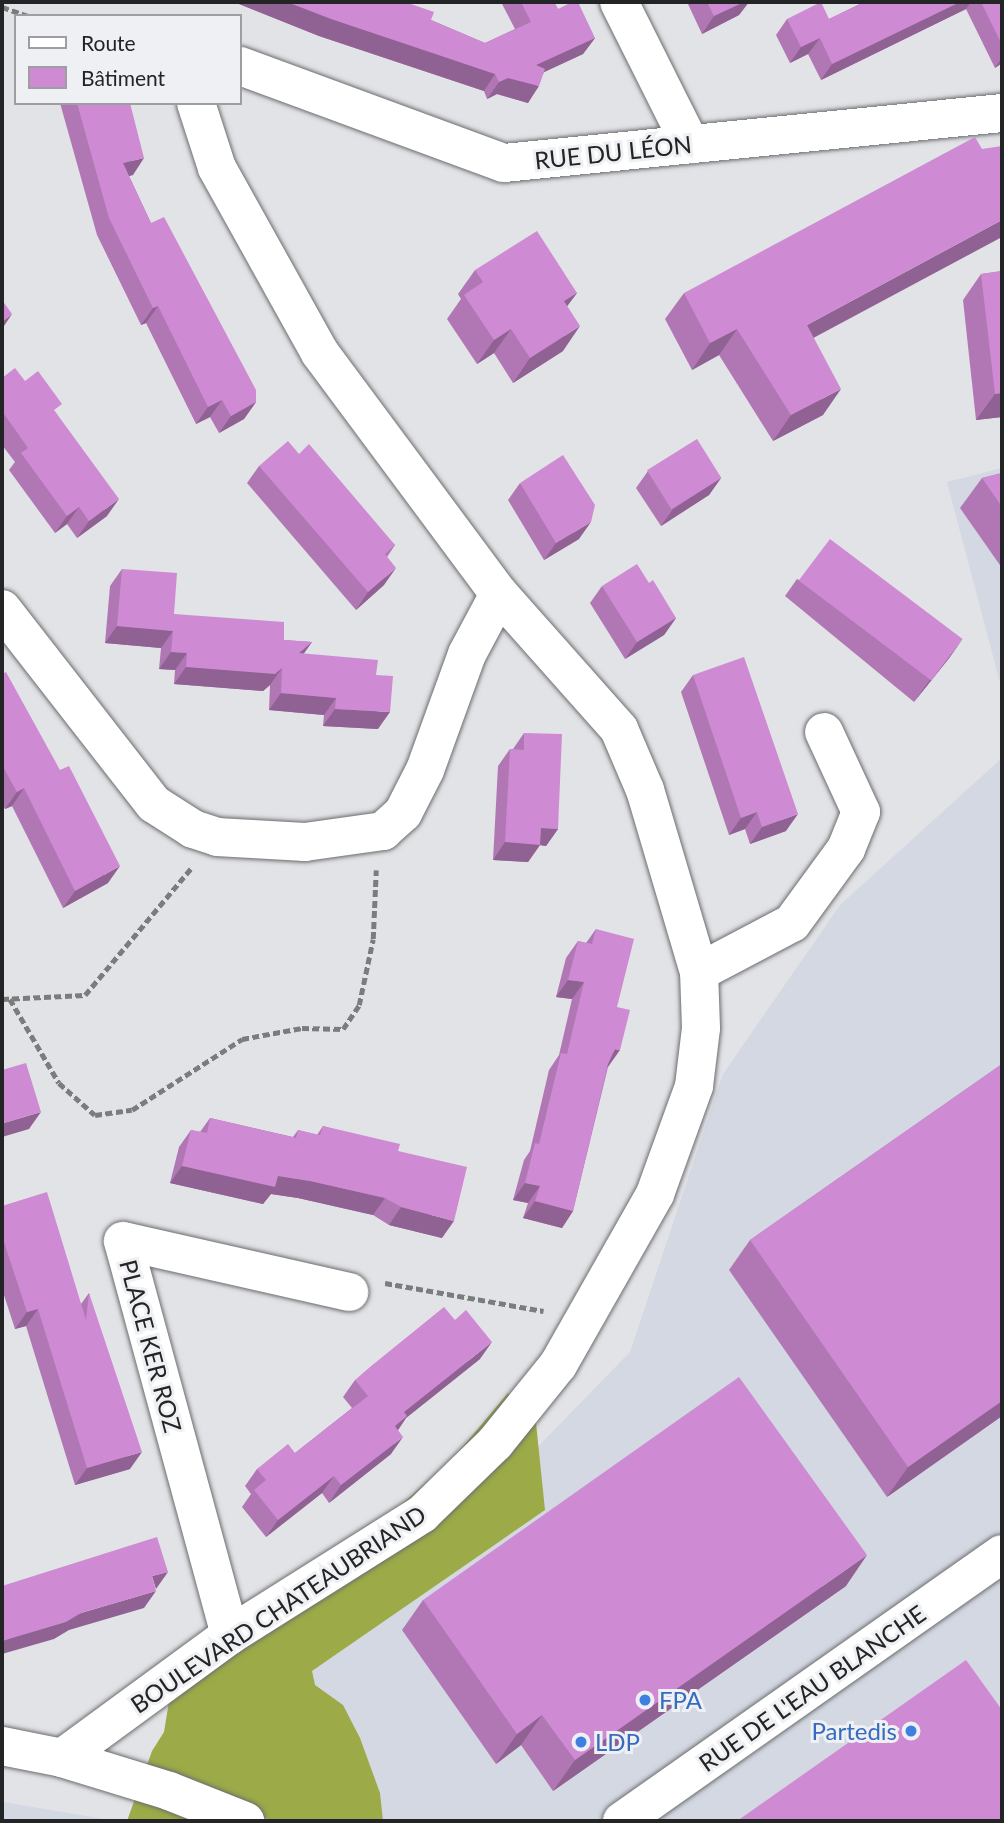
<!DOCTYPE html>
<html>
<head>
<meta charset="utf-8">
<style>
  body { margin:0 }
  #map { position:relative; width:1004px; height:1823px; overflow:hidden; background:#e1e3e6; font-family:Lato,sans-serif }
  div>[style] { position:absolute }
  .built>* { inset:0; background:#d3d8e2 }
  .forest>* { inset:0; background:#9cab48 }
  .path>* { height:4.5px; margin-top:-2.25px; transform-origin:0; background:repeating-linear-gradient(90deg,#7b7c7e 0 7px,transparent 0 10.5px) }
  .roads { filter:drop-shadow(0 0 2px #6c6d6f) drop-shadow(0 0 2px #6c6d6f) }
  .minor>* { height:38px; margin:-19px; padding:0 19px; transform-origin:19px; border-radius:19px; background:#fff }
  .tertiary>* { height:38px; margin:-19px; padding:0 19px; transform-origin:19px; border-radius:19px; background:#fff }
  .wall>* { inset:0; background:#b177b5 }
  .shaded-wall>* { inset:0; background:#906193 }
  .building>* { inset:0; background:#ce8ad2; transform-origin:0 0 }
  .dots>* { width:19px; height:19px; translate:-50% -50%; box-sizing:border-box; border:4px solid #eff0f3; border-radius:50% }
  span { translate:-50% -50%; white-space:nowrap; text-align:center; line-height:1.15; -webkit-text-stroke:6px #eff0f3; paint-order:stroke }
  .street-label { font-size:24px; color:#232425 }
  .shop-label { font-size:24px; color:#366cbe }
  .left { translate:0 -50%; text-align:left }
  .right { translate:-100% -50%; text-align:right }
  .frame { position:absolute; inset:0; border:4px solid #232425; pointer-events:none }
  .legend { position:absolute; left:14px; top:14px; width:228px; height:91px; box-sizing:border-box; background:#eff0f3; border:2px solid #9d9ea1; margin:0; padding:9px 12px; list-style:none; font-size:21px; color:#232425 }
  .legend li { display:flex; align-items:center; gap:14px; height:35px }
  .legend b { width:35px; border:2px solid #9d9ea1 }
</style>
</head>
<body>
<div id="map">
  <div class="built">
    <i style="clip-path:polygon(1002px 468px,1002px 690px,947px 482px)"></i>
    <i style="clip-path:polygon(1002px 758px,1002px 1821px,153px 1821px,455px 1532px,630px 1352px,723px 1074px,840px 905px)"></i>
    <i style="clip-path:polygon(2px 1802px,4px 1802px,115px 1821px,2px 1821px)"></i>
  </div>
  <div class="forest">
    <i style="clip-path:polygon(508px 1393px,536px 1423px,545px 1510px,312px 1671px,315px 1685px,343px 1705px,360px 1738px,380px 1793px,383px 1821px,274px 1821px,251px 1813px,251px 1821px,127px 1821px,152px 1751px,164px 1732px,171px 1689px,337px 1561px,450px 1462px)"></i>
  </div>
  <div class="path">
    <i style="left:2px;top:7px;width:28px;rotate:19deg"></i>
    <i style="left:2px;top:999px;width:83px;rotate:-2.8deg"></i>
    <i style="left:85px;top:995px;width:167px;rotate:-50.1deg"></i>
    <i style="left:10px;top:999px;width:97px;rotate:59.7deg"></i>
    <i style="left:59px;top:1083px;width:48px;rotate:41.6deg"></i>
    <i style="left:95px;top:1115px;width:37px;rotate:-8deg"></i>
    <i style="left:132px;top:1110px;width:131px;rotate:-32.8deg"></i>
    <i style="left:242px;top:1039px;width:61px;rotate:-10.4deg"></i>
    <i style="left:302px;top:1028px;width:41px;rotate:1.4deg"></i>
    <i style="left:343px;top:1029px;width:29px;rotate:-56deg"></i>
    <i style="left:359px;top:1005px;width:67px;rotate:-78deg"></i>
    <i style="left:373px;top:939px;width:69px;rotate:-87.5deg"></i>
    <i style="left:385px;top:1283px;width:161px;rotate:10deg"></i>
  </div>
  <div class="roads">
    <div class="minor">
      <i style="left:619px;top:2px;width:159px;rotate:63.4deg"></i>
      <i style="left:240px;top:66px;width:281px;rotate:20.2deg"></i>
      <i style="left:504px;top:163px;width:501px;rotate:-5.73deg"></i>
      <i style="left:2px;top:609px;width:247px;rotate:52.1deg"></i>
      <i style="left:154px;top:804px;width:46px;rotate:32.7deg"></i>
      <i style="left:193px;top:829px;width:25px;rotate:18deg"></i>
      <i style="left:217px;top:837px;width:88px;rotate:3.3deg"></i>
      <i style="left:305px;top:842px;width:79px;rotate:-8deg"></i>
      <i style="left:383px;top:831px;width:27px;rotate:-42deg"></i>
      <i style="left:403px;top:813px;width:48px;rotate:-62.9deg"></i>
      <i style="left:425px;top:770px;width:123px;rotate:-70.1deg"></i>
      <i style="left:467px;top:654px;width:68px;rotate:-61.9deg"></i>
      <i style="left:699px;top:972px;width:105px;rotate:-27.8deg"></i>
      <i style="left:792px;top:923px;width:92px;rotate:-53.9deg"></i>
      <i style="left:846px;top:849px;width:40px;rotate:-68deg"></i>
      <i style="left:861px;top:812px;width:88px;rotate:-114.8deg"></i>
      <i style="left:230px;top:1635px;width:408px;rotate:-105.2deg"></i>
      <i style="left:123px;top:1241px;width:232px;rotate:12.7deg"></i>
      <i style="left:2px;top:1746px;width:61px;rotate:11.3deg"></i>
      <i style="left:62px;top:1758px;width:112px;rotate:17.1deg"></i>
      <i style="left:169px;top:1791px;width:82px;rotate:21.5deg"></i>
      <i style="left:62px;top:1758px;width:208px;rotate:-36.2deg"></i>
      <i style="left:230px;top:1635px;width:227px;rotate:-32.2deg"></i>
      <i style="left:422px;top:1514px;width:102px;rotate:-44.2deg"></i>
      <i style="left:495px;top:1443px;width:100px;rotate:-51.1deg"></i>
      <i style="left:558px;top:1365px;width:197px;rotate:-60.4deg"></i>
      <i style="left:655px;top:1194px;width:115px;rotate:-70.1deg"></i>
      <i style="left:694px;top:1086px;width:58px;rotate:-83.1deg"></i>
      <i style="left:701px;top:1028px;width:56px;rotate:-92deg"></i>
      <i style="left:699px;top:972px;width:190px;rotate:-106.5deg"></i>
      <i style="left:645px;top:790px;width:66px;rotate:-113.1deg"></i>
      <i style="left:619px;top:729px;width:181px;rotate:-131.6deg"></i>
      <i style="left:499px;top:594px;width:300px;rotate:-126.6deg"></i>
      <i style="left:320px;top:353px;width:212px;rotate:-119.1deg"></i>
      <i style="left:217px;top:168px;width:68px;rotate:-107.9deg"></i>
    </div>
    <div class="tertiary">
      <i style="left:622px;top:1821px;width:464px;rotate:-35.1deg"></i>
    </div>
  </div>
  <div class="wall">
    <i style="clip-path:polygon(234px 2px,405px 2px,431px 20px,485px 43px,515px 29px,501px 2px,554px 2px,558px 9px,595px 38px,583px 54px,544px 72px,528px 103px,497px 94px,487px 99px,484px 91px,319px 36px)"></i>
    <i style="clip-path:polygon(687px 2px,749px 2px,739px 15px,702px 34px)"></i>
    <i style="clip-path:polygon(864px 2px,1002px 2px,1002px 63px,995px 68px,966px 9px,821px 80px,808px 54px,790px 63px,776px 35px,787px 19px,829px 19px)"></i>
    <i style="clip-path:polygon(60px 103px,130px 103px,133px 175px,129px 176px,151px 223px,256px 402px,244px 419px,219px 433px,210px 417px,196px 424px,146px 323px,141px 325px,97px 235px)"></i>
    <i style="clip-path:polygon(475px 270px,577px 293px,567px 306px,563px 351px,513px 383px,494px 353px,477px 364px,447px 319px,461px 299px,458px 294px)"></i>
    <i style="clip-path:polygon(1002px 271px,1002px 417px,976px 420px,963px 300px,981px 274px)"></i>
    <i style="clip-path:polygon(684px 293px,814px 338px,823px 415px,773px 441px,719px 355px,692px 370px,665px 319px)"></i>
    <i style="clip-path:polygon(2px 378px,25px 381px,56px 413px,107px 516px,77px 538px,67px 524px,55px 533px,9px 470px,15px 462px,2px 445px)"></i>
    <i style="clip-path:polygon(299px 454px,395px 545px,387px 557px,384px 585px,356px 610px,247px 483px,259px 466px)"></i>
    <i style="clip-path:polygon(648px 471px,721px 478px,709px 495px,661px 526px,636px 488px)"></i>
    <i style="clip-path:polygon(1002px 473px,1002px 568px,960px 508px,982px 478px)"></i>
    <i style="clip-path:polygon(520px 483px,579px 539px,544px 560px,508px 500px)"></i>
    <i style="clip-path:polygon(122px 569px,174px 614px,284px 640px,312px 642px,303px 654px,376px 675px,378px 729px,323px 726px,324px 715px,269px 710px,270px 685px,263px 691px,174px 684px,175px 670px,159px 669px,161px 648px,105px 643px,110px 586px)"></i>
    <i style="clip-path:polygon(797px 579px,950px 657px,914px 702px,785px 596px)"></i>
    <i style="clip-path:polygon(602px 586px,676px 618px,664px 635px,625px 659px,590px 603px)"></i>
    <i style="clip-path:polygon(2px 674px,108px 883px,63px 908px,12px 806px,5px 809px,2px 804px)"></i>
    <i style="clip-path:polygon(693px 675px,786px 831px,750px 844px,745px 829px,729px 835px,681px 692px)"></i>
    <i style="clip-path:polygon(524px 733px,558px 829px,546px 846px,540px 845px,528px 862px,493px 860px,498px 766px,510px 749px,513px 749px)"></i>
    <i style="clip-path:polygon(596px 929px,617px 1007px,608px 1067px,573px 1211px,562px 1228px,523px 1218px,528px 1203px,513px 1200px,524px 1160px,530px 1151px,549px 1070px,559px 1055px,572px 999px,556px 997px,566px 958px,578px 941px,586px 943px)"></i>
    <i style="clip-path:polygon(1002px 1064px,1002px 1416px,887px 1497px,729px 1270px,750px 1240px)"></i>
    <i style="clip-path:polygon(210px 1118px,293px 1137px,298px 1130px,317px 1135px,323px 1126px,398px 1151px,442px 1238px,389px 1225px,373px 1215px,298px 1198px,271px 1194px,263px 1204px,170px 1183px,179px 1147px,191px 1130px,200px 1132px)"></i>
    <i style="clip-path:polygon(2px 1206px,81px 1304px,89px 1293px,130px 1469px,75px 1485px,26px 1326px,15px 1329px,2px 1289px)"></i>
    <i style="clip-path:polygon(480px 1359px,406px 1418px,398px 1430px,391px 1454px,329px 1503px,322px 1493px,266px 1537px,242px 1507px,251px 1494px,245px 1486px,257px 1469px,295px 1453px,352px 1408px,343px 1397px,355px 1380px)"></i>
    <i style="clip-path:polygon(846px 1586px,553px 1791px,521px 1745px,496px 1764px,402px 1630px,423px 1600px)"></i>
  </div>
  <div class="shaded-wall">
    <i style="clip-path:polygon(234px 2px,287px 2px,495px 74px,484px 91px,319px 36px)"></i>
    <i style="clip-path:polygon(744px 2px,749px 2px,739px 15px,702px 34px,714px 16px)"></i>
    <i style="clip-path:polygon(960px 2px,971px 2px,966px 9px,821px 80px,832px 64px)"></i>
    <i style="clip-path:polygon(595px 38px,583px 54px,525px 81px,536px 65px)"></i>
    <i style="clip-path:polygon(820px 38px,808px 54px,790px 63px,801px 47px)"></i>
    <i style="clip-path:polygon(1002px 57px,1002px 63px,995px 68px)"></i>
    <i style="clip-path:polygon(508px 78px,539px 86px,528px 103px,497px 94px,487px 99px,499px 82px)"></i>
    <i style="clip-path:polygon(144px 158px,133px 175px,111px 180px,123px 163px)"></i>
    <i style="clip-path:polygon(1002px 220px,1002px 237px,789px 351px,807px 325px)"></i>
    <i style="clip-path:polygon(577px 293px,559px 317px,564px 301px)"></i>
    <i style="clip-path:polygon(158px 306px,146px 323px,141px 325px,153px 308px)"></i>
    <i style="clip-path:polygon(12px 314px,2px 329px,2px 322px)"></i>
    <i style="clip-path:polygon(580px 326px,563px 351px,513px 383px,530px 358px)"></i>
    <i style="clip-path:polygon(511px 329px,494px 353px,477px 364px,494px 340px)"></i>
    <i style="clip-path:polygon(737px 329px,719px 355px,692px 370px,710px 343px)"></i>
    <i style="clip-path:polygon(841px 389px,823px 415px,773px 441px,791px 415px)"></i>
    <i style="clip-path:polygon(1002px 393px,1002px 417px,976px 420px,995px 394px)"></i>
    <i style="clip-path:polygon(222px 400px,210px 417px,196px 424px,208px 407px)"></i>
    <i style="clip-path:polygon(256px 402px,244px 419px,219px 433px,231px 416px)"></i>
    <i style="clip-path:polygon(721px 478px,709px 495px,661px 526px,673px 509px)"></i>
    <i style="clip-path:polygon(119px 499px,107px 516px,77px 538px,89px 521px)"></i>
    <i style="clip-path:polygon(79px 507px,67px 524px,55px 533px,67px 516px)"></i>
    <i style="clip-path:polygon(591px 522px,579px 539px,544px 560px,556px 543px)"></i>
    <i style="clip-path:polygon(396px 568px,384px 585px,356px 610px,368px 592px)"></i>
    <i style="clip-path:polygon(676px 618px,664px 635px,625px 659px,637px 642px)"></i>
    <i style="clip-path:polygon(117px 626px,173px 631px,161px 648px,105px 643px)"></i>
    <i style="clip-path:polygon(962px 640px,950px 657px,914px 702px,926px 685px)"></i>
    <i style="clip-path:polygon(312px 642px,300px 659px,299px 653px)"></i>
    <i style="clip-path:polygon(171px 652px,187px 653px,175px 670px,159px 669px)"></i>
    <i style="clip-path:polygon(186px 667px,282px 668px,270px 685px,263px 691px,174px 684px)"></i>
    <i style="clip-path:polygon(281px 693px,336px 698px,324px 715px,269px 710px)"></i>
    <i style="clip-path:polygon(335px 709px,390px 712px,378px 729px,323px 726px)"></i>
    <i style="clip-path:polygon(24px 788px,12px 806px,5px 809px,17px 792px)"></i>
    <i style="clip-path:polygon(757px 812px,745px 829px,729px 835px,741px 818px)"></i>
    <i style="clip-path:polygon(798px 814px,786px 831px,750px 844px,762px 827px)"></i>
    <i style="clip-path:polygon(541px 828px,558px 829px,546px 846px,540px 845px,528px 862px,493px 860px,505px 842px)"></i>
    <i style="clip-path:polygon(120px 866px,108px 883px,63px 908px,75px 891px)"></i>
    <i style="clip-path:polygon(568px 980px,584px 982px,572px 999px,556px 997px)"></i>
    <i style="clip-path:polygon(615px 1049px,620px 1050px,608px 1067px,603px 1066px)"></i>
    <i style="clip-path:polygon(41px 1112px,29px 1129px,2px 1137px,2px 1126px,4px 1123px)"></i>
    <i style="clip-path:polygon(182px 1166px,278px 1176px,310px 1181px,385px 1198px,373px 1215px,298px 1198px,271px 1194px,263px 1204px,170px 1183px)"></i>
    <i style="clip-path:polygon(525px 1183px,540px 1186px,528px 1203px,513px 1200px)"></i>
    <i style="clip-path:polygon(535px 1201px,573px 1211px,562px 1228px,523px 1218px)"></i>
    <i style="clip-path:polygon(401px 1207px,454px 1221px,442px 1238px,389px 1225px)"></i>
    <i style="clip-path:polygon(38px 1309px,26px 1326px,15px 1329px,27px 1312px)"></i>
    <i style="clip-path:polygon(492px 1342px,480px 1359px,406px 1418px,396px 1433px,383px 1443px,404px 1412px)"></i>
    <i style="clip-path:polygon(1002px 1401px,1002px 1416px,887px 1497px,908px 1467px)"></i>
    <i style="clip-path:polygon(403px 1437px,391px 1454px,329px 1503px,341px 1485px)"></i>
    <i style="clip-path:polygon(142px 1452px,130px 1469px,75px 1485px,87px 1468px)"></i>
    <i style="clip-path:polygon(334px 1476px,322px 1493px,266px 1537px,278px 1520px)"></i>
    <i style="clip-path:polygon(867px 1555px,846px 1586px,553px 1791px,575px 1760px)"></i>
    <i style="clip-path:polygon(168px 1572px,156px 1589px,152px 1576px)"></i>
    <i style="clip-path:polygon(156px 1591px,144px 1608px,69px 1630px,54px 1639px,2px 1654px,2px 1641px,81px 1613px)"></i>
    <i style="clip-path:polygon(542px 1715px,521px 1745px,496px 1764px,517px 1734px)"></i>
  </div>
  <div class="building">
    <i style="clip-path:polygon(287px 2px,405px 2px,434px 12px,431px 20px,485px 43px,531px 22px,521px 2px,554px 2px,558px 9px,572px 2px,578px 2px,595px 38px,536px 65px,545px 69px,539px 86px,508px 78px,499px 82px,495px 74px,331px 19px)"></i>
    <i style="clip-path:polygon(707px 2px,744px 2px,714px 16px)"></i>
    <i style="clip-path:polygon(821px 2px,829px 19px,864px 2px,960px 2px,832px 64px,820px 38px,801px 47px,787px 19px)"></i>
    <i style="clip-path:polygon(981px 2px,1002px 2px,1002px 45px)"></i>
    <i style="clip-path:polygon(77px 103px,130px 103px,144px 158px,123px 163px,151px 223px,164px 217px,256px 390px,256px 402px,231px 416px,222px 400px,208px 407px,158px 306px,153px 308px,109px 218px)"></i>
    <i style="clip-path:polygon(975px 137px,982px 149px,1002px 146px,1002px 220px,807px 325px,841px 389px,791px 415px,737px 329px,710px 343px,684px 293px)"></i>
    <i style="clip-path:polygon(537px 231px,577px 293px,564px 301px,580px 326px,530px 358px,511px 329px,494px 340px,464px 295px,483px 282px,475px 270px)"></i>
    <i style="clip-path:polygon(1002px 271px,1002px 393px,995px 394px,981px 274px)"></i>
    <i style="clip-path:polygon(2px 300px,12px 314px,2px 322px)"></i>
    <i style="clip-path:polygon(15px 368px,25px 381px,38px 371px,62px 404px,54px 410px,119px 499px,89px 521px,79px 507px,67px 516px,21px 453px,28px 448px,2px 411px,2px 378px)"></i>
    <i style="left:697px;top:439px;width:46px;height:59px;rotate:58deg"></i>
    <i style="clip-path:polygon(288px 441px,299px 454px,309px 444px,395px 545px,385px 554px,396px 568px,368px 592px,259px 466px)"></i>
    <i style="clip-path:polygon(563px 455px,595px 505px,591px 522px,556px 543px,520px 483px)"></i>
    <i style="clip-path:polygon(1002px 473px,1002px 507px,982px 478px)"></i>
    <i style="left:830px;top:539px;width:166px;height:52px;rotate:37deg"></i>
    <i style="clip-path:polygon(637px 564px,649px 583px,653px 580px,676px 618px,637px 642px,602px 586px)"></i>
    <i style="clip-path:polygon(122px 569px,177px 573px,174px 614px,284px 622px,284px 640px,312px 642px,299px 653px,378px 660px,376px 675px,393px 676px,390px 712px,335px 709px,336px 698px,281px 693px,282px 668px,275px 674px,186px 667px,187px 653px,171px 652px,173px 631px,117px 626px)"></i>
    <i style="clip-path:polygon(744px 657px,798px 814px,762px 827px,757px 812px,741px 818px,693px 675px)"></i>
    <i style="clip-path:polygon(6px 672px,60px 770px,69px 766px,120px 866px,75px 891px,24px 788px,17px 792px,2px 765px,2px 674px)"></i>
    <i style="clip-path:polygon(524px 733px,562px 734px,558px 829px,541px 828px,540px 845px,505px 842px,510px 749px,524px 750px)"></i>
    <i style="clip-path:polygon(596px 929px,634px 939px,617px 1007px,630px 1010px,620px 1050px,615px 1049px,608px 1064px,573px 1211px,535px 1201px,540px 1186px,525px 1183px,535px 1143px,539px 1144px,561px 1053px,567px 1054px,584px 982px,568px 980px,578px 941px,592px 944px)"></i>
    <i style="clip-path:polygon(26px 1063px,41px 1112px,4px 1123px,2px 1119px,2px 1070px)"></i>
    <i style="clip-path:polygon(1002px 1064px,1002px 1401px,908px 1467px,750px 1240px)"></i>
    <i style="clip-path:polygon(210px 1118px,296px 1138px,298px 1130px,320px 1135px,323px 1126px,400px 1144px,398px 1151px,467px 1167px,454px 1221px,401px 1207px,385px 1198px,310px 1181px,278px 1176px,275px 1187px,182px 1166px,191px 1130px,207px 1133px)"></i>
    <i style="clip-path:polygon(47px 1192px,86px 1320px,89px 1293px,142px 1452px,87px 1468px,38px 1309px,27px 1312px,2px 1236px,2px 1206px)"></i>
    <i style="clip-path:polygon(444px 1307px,455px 1320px,466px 1310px,492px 1342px,404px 1412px,407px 1416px,395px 1426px,403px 1437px,341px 1485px,334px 1476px,278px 1520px,254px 1490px,266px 1480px,257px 1469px,288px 1444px,295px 1453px,368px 1396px,355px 1380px,370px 1367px)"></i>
    <i style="clip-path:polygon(739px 1377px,867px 1555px,575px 1760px,542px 1715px,517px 1734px,423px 1600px)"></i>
    <i style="clip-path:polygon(157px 1537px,168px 1572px,152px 1576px,156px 1591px,81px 1613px,66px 1622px,2px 1641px,2px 1586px)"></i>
    <i style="clip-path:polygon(966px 1660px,1002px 1710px,1002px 1821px,737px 1821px)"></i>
  </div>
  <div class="dots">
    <i style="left:645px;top:1700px;background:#3f7fe0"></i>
    <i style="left:911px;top:1731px;background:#3f7fe0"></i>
    <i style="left:581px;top:1742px;background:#3f7fe0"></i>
  </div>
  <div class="street-label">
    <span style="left:613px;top:152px;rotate:-6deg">RUE DU LÉON</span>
    <span style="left:151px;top:1346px;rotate:75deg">PLACE KER ROZ</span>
    <span style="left:278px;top:1609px;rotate:-34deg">BOULEVARD CHATEAUBRIAND</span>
    <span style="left:812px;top:1688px;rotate:-35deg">RUE DE L'EAU BLANCHE</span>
  </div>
  <div class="shop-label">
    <span class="left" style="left:659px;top:1700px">FPA</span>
    <span class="right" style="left:897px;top:1731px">Partedis</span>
    <span class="left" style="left:595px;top:1742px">LDP</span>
  </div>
  <div class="frame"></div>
  <ul class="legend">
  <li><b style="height:9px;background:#fff"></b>Route</li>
  <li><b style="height:19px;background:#ce8ad2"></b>Bâtiment</li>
  </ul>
</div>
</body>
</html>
